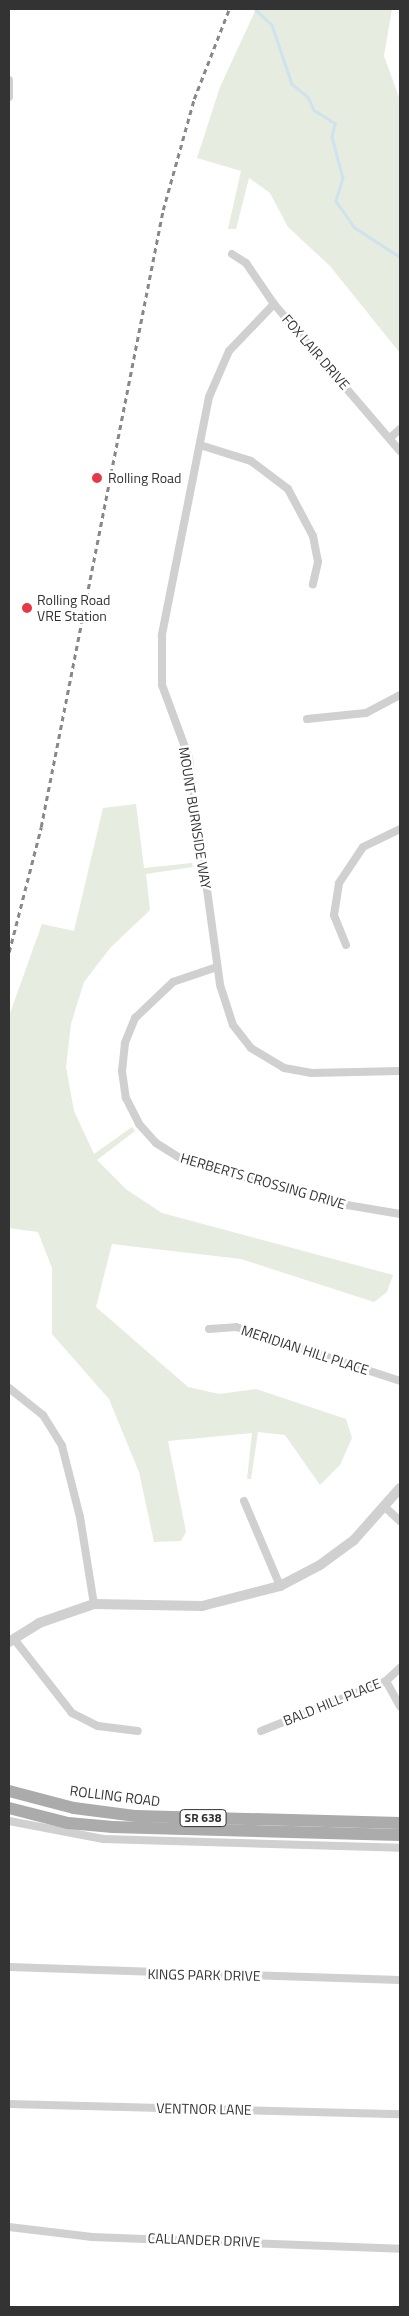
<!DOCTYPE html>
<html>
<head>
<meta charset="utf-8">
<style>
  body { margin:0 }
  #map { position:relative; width:409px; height:2316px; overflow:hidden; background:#fff; font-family:"Titillium Web",sans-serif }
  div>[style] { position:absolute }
  .green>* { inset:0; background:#e6ecdf }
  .stream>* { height:2.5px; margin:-1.25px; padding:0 1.25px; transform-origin:1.25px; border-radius:1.25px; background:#cfe2ee }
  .minor>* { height:8px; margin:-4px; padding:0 4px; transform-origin:4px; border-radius:4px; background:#d0d0d0 }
  .tertiary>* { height:10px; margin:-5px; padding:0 5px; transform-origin:5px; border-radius:5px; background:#d0d0d0 }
  .primary>* { height:12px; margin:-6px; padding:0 6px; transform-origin:6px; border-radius:6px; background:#ababab }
  .rail>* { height:2.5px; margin-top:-1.25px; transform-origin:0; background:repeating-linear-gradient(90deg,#888 0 5px,transparent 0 9px) }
  .dots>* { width:14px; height:14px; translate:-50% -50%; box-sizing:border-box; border:2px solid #fff; border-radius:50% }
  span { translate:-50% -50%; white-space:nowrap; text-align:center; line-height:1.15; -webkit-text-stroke:5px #fff; paint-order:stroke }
  .shield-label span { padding:1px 4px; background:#fff; border:1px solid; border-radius:4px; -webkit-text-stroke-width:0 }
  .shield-label { font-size:12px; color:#333; font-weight:700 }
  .street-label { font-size:14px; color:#333 }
  .poi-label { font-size:14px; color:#333 }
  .left { translate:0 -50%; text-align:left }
  .frame { position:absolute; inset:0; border:10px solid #333; pointer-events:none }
</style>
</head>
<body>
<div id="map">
  <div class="green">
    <i style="clip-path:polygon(256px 9px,392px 9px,384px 56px,400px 100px,400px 353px,330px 266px,288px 227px,270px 193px,249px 178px,236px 229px,228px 229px,241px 171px,197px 158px,220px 87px)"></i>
    <i style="clip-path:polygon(136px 804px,144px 868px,192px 863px,193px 867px,146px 874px,150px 910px,110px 948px,84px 982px,71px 1024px,66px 1067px,74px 1111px,94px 1154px,132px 1127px,135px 1131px,97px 1160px,127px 1190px,162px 1213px,393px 1275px,387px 1292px,374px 1302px,241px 1259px,112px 1244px,96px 1307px,188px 1387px,219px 1394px,256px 1389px,346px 1419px,352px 1438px,340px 1465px,320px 1485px,285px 1435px,258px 1432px,251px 1479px,247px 1479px,252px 1433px,168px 1441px,186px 1532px,181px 1541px,154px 1542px,139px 1472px,109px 1399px,52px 1334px,52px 1268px,38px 1232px,9px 1228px,9px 1016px,42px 924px,74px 931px,103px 808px)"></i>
  </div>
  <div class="stream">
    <i style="left:256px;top:10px;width:22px;rotate:43deg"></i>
    <i style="left:272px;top:25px;width:62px;rotate:71.3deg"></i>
    <i style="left:292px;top:84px;width:21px;rotate:39deg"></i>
    <i style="left:308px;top:97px;width:14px;rotate:65deg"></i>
    <i style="left:314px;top:110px;width:25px;rotate:32deg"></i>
    <i style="left:335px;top:123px;width:14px;rotate:102deg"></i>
    <i style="left:332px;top:137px;width:42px;rotate:75deg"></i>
    <i style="left:343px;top:178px;width:24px;rotate:107deg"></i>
    <i style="left:336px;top:201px;width:32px;rotate:55deg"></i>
    <i style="left:354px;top:227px;width:55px;rotate:33.1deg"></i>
  </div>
  <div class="minor">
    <i style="left:9px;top:80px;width:17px;rotate:90deg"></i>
    <i style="left:232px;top:254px;width:17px;rotate:33deg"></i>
    <i style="left:246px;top:263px;width:50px;rotate:55.7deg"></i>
    <i style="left:274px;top:304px;width:194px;rotate:49.4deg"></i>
    <i style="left:274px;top:304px;width:65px;rotate:133.8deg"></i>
    <i style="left:229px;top:351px;width:50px;rotate:113.5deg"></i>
    <i style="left:209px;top:397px;width:243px;rotate:101.2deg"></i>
    <i style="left:162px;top:635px;width:50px;rotate:90deg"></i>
    <i style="left:162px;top:685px;width:78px;rotate:69.7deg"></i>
    <i style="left:189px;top:758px;width:229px;rotate:82.2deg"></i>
    <i style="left:220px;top:985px;width:42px;rotate:72deg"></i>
    <i style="left:233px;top:1025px;width:29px;rotate:52deg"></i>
    <i style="left:251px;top:1048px;width:39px;rotate:31deg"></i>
    <i style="left:284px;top:1068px;width:27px;rotate:10deg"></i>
    <i style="left:311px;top:1073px;width:89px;rotate:-1.3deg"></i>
    <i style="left:390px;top:438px;width:13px;rotate:-42deg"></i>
    <i style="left:200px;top:445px;width:53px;rotate:17.4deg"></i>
    <i style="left:251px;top:461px;width:46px;rotate:37.1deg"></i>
    <i style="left:288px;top:489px;width:53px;rotate:62deg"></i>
    <i style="left:313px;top:536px;width:26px;rotate:79deg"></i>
    <i style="left:318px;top:562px;width:23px;rotate:103deg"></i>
    <i style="left:307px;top:719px;width:59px;rotate:-5.8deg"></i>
    <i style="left:366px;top:713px;width:38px;rotate:-28deg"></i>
    <i style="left:346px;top:945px;width:32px;rotate:-112deg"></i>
    <i style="left:334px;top:915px;width:32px;rotate:-81deg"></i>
    <i style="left:339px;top:883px;width:43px;rotate:-56.3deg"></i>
    <i style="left:363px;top:847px;width:41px;rotate:-25.9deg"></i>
    <i style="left:217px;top:967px;width:46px;rotate:161.2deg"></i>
    <i style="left:173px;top:982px;width:52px;rotate:136.5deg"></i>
    <i style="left:135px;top:1018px;width:27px;rotate:112deg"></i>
    <i style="left:125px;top:1043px;width:28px;rotate:96deg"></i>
    <i style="left:122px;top:1071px;width:27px;rotate:82deg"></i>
    <i style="left:126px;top:1098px;width:29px;rotate:63deg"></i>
    <i style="left:139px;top:1124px;width:25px;rotate:48deg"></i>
    <i style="left:156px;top:1143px;width:34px;rotate:32deg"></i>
    <i style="left:185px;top:1161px;width:168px;rotate:15.2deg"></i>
    <i style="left:347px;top:1205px;width:54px;rotate:9.6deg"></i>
    <i style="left:209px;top:1329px;width:27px;rotate:-4deg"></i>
    <i style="left:236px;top:1327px;width:173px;rotate:18.2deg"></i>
    <i style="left:9px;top:1388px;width:43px;rotate:38.5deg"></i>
    <i style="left:43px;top:1415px;width:36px;rotate:58deg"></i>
    <i style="left:62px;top:1446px;width:73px;rotate:75.8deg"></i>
    <i style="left:80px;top:1517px;width:88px;rotate:80.9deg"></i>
    <i style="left:244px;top:1501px;width:92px;rotate:67deg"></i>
    <i style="left:386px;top:1508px;width:19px;rotate:43deg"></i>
    <i style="left:14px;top:1639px;width:94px;rotate:51.9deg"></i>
    <i style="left:72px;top:1713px;width:29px;rotate:27deg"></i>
    <i style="left:98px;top:1726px;width:40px;rotate:7.1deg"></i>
    <i style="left:386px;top:1681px;width:29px;rotate:61deg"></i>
    <i style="left:261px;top:1731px;width:135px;rotate:-21.8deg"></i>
    <i style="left:386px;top:1681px;width:19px;rotate:-43deg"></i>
    <i style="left:9px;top:1821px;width:96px;rotate:10.8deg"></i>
    <i style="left:103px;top:1839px;width:297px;rotate:1.7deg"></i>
    <i style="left:9px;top:1967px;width:391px;rotate:1.9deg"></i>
    <i style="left:9px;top:2104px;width:391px;rotate:1.5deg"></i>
    <i style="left:9px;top:2227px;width:84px;rotate:6.9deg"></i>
    <i style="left:92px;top:2237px;width:308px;rotate:2.2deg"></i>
  </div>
  <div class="tertiary">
    <i style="left:9px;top:1642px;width:36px;rotate:-32deg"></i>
    <i style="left:39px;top:1623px;width:58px;rotate:-19.1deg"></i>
    <i style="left:94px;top:1604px;width:108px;rotate:1.1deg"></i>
    <i style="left:202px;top:1606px;width:81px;rotate:-14.4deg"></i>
    <i style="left:280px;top:1586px;width:45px;rotate:-27.7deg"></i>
    <i style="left:320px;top:1565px;width:42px;rotate:-36.3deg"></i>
    <i style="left:354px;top:1540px;width:69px;rotate:-48.5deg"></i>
  </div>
  <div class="primary">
    <i style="left:9px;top:1791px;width:67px;rotate:14.7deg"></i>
    <i style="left:74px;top:1808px;width:63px;rotate:7.4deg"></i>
    <i style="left:136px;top:1816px;width:264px;rotate:1.5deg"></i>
    <i style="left:9px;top:1808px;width:61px;rotate:14.3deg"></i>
    <i style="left:68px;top:1823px;width:45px;rotate:5.1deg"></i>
    <i style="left:113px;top:1827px;width:287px;rotate:1.6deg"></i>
  </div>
  <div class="rail">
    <i style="left:9px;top:952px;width:129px;rotate:-75.6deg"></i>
    <i style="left:41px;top:827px;width:629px;rotate:-78.82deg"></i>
    <i style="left:163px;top:210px;width:115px;rotate:-74.4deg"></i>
    <i style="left:194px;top:99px;width:97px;rotate:-68.7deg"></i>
  </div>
  <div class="dots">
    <i style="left:97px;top:478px;background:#e63946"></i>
    <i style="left:27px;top:608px;background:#e63946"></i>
  </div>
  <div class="shield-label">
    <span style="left:203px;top:1818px">SR 638</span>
  </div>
  <div class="street-label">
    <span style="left:316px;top:352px;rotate:49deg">FOX LAIR DRIVE</span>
    <span style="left:195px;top:818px;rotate:81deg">MOUNT BURNSIDE WAY</span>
    <span style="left:263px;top:1181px;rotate:16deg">HERBERTS CROSSING DRIVE</span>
    <span style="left:305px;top:1350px;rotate:18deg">MERIDIAN HILL PLACE</span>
    <span style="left:332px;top:1702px;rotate:-22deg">BALD HILL PLACE</span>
    <span style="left:115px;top:1796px;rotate:7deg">ROLLING ROAD</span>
    <span style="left:204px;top:1975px;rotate:1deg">KINGS PARK DRIVE</span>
    <span style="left:204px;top:2109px;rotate:1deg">VENTNOR LANE</span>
    <span style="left:204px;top:2240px;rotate:2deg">CALLANDER DRIVE</span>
  </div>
  <div class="poi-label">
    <span class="left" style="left:108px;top:478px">Rolling Road</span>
    <span class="left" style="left:37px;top:608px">Rolling Road<br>VRE Station</span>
  </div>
  <div class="frame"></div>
</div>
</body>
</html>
